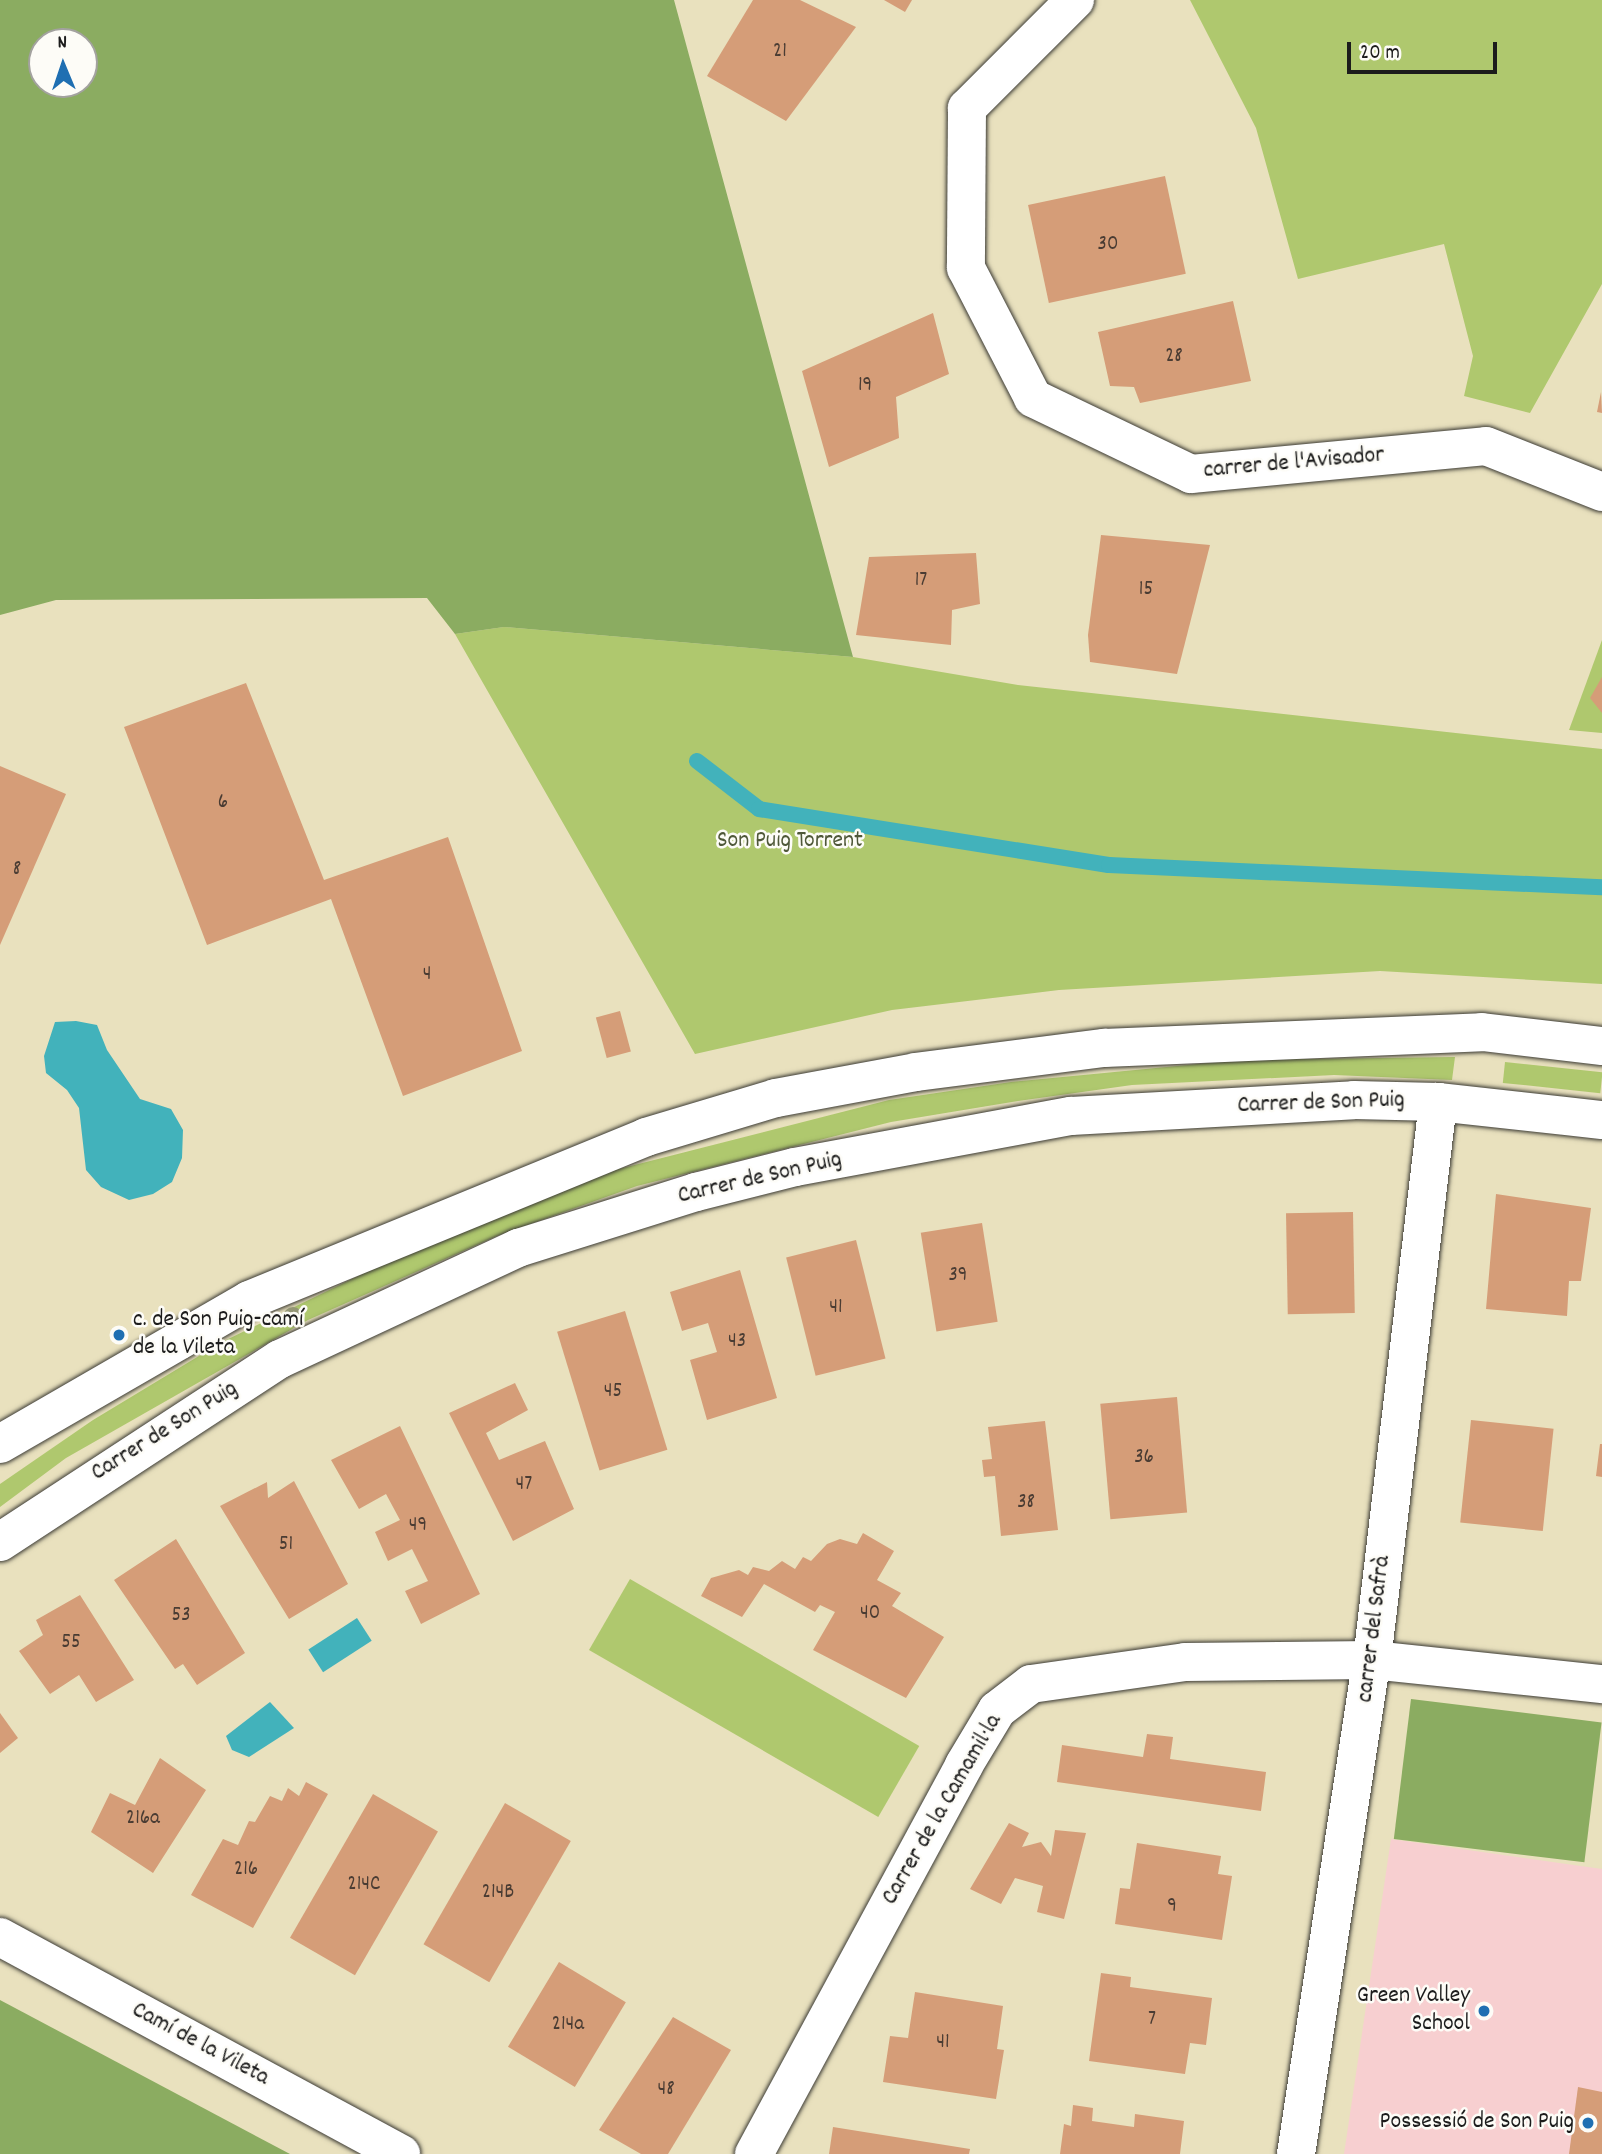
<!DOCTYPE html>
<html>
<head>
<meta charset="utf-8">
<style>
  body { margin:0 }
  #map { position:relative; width:1602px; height:2154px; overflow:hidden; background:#e9e1be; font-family:Dekko,sans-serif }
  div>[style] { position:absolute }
  .built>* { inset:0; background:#f7cfd0 }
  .green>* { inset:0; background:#afc86e; transform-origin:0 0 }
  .forest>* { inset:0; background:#8bac61; transform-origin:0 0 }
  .water>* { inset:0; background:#42b2bb; transform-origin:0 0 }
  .stream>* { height:16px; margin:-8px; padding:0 8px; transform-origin:8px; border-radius:8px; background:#42b2bb }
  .building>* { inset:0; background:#d59d78; transform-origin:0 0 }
  .roads { filter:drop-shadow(0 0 2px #3b3a34) drop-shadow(0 0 2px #3b3a34) }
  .street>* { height:38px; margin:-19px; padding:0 19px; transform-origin:19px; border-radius:19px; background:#fff }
  .trees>* { width:20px; height:20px; margin:-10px; border-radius:50%; background:#949675 }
  .dots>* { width:19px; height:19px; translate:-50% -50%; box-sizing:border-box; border:4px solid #fdfcf7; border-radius:50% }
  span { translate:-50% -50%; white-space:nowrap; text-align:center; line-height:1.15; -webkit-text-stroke:5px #fdfcf7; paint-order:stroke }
  .number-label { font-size:21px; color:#4a3c33 }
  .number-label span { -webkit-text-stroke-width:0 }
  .street-label { font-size:24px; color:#1c1c1c }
  .park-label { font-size:24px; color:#4f5839 }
  .poi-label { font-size:24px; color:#1c1c1c }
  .left { translate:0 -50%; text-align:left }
  .right { translate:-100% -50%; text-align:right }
  .north { position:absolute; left:28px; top:28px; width:70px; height:70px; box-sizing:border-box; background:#fdfcf7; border:2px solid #a3a29f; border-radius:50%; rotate:358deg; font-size:19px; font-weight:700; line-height:28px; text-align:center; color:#1c1c1c }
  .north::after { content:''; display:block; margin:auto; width:24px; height:32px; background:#1f6fb2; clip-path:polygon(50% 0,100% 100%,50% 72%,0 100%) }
  .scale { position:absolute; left:1347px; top:42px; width:150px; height:32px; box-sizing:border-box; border:4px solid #1c1c1c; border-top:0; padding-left:9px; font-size:21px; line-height:24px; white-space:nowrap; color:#1c1c1c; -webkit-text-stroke:5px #fdfcf7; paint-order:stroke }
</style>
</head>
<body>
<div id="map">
  <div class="built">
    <i style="clip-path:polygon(1391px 1839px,1602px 1869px,1602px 2154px,1344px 2154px)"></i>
  </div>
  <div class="green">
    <i style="clip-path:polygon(1190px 0,1602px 0,1602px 284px,1530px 413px,1464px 396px,1473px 356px,1444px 244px,1298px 279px,1256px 128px)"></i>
    <i style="clip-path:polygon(504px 627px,853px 657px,1018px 685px,1602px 749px,1602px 984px,1380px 971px,1059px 990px,892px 1010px,695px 1054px,455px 634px)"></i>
    <i style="clip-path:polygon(1602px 640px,1602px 733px,1569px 730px)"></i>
    <i style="clip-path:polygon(1455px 1057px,1452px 1080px,1334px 1075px,1132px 1085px,1018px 1101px,891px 1122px,637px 1186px,497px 1236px,308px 1320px,66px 1458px,0 1507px,0 1484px,93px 1420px,222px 1342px,389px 1261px,607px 1172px,889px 1100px,1011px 1082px,1239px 1060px)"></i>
    <i style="left:1505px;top:1062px;width:98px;height:21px;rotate:6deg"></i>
    <i style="left:630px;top:1579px;width:334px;height:82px;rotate:30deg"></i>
  </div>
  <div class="forest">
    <i style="clip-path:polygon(evenodd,0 0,674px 0,853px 657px,504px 627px,455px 634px,427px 598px,56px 600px,0 615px,0 0,84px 42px,84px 84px,42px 84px,42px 42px,84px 42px)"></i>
    <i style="left:1411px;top:1699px;width:192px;height:141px;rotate:7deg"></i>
    <i style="clip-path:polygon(0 2000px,290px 2154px,0 2154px)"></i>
  </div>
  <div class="water">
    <i style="clip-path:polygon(76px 1021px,97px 1025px,107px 1050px,140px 1099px,171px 1109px,183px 1130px,182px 1158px,172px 1182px,153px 1194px,129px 1200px,101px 1187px,86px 1170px,79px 1108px,67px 1090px,46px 1073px,44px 1056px,55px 1022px)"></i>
    <i style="left:357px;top:1618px;width:27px;height:58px;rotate:57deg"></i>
    <i style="clip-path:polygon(270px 1702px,294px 1728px,249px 1757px,232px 1750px,226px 1736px)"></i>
  </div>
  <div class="stream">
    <i style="left:697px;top:761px;width:78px;rotate:37.7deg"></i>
    <i style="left:759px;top:809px;width:354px;rotate:9.1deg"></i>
    <i style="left:1109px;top:865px;width:493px;rotate:2.6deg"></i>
  </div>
  <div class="building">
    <i style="clip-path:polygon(753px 0,800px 0,856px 27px,786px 121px,707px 76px)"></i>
    <i style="clip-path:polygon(884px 0,912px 0,905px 12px)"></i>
    <i style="left:1165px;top:176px;width:100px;height:140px;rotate:78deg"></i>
    <i style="clip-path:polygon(1233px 301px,1251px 381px,1140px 403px,1134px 387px,1110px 386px,1098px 332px)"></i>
    <i style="clip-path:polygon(933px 313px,949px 374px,896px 397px,899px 438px,829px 467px,802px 371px)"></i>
    <i style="clip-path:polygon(1601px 392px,1602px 413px,1597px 412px)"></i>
    <i style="clip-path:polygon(1101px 535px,1210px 545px,1177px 674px,1090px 662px,1088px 635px)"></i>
    <i style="clip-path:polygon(976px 553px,980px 604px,952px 610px,951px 645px,856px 635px,869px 557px)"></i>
    <i style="clip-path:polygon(1602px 677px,1602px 713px,1590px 698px)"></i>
    <i style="clip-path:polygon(246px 683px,324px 880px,448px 837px,522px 1051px,403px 1096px,331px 899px,207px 945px,124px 727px)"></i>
    <i style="clip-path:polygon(0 766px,66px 794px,0 945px)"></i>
    <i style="left:620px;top:1011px;width:42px;height:25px;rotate:75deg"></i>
    <i style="clip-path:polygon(1496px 1194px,1591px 1208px,1581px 1281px,1569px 1281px,1567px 1316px,1486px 1309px)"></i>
    <i style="left:1353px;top:1212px;width:101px;height:67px;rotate:89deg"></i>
    <i style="left:982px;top:1223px;width:100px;height:62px;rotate:81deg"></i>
    <i style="left:856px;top:1240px;width:122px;height:72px;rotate:76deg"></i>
    <i style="clip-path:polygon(740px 1270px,777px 1398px,707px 1420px,690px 1360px,717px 1352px,708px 1323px,682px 1331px,670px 1292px)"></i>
    <i style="left:625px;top:1311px;width:145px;height:71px;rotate:73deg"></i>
    <i style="clip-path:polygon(515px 1383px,528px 1410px,486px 1433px,499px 1460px,545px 1441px,574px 1509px,513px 1541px,449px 1413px)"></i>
    <i style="left:1177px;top:1397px;width:116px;height:77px;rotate:85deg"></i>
    <i style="left:1471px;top:1420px;width:83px;height:103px;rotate:6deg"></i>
    <i style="clip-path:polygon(1045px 1421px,1058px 1530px,1001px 1536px,995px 1476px,984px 1477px,982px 1460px,992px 1459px,988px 1427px)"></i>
    <i style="clip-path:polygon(400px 1426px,480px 1594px,421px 1624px,405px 1591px,428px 1581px,412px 1549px,388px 1561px,375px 1532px,400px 1520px,386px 1494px,359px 1509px,331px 1460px)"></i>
    <i style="clip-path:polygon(1600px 1444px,1602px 1444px,1602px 1477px,1596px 1476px)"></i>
    <i style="clip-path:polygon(294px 1481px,348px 1584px,289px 1619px,220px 1506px,267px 1482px,268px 1498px)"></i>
    <i style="clip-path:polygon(863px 1533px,894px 1551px,877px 1580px,901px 1593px,892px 1606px,944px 1637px,906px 1698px,813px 1650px,835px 1612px,820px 1605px,815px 1612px,764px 1584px,742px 1617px,701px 1596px,711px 1578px,739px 1570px,748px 1575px,753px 1567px,769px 1571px,782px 1561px,795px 1569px,803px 1557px,811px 1561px,827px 1544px,840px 1539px,857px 1544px)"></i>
    <i style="clip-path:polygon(176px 1539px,245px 1653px,197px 1685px,183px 1664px,175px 1669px,114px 1580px)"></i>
    <i style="clip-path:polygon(80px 1595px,134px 1680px,96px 1702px,79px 1675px,50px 1694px,19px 1651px,43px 1635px,36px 1620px)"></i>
    <i style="clip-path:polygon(0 1713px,18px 1738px,0 1753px)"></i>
    <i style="clip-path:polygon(1147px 1734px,1173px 1737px,1170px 1759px,1266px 1772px,1261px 1811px,1057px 1782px,1062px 1745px,1143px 1757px)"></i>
    <i style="clip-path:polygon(160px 1758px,206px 1790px,153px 1873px,91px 1832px,110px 1793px,135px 1805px)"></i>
    <i style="clip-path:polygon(306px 1782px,328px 1794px,253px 1928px,191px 1895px,223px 1839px,238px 1845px,249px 1821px,255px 1822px,270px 1796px,282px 1801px,288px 1788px,299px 1796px)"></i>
    <i style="left:373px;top:1794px;width:75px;height:166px;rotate:30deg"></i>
    <i style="left:505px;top:1803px;width:76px;height:163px;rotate:30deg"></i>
    <i style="clip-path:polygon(1009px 1823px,1029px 1833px,1022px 1847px,1041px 1842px,1051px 1856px,1055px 1830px,1086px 1833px,1064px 1919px,1037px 1912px,1043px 1886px,1015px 1878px,1001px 1904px,970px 1889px)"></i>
    <i style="clip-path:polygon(1137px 1843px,1221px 1856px,1218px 1874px,1232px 1876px,1222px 1940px,1115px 1924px,1120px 1888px,1130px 1889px)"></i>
    <i style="left:559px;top:1962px;width:78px;height:99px;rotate:31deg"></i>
    <i style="clip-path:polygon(1101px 1973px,1131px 1977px,1130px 1987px,1212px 1998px,1206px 2045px,1190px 2043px,1185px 2074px,1089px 2061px)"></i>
    <i style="clip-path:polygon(915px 1992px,1003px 2006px,997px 2049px,1004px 2050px,996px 2099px,883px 2082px,890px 2036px,908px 2038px)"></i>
    <i style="clip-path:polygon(673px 2017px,731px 2050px,668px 2154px,641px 2154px,599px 2130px)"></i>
    <i style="clip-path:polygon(1578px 2087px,1602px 2092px,1602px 2154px,1569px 2154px)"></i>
    <i style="clip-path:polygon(1073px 2105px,1093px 2108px,1092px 2121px,1134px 2127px,1135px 2114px,1184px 2121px,1180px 2154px,1060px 2154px,1064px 2124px,1071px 2126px)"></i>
    <i style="clip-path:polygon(833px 2127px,970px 2149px,969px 2154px,829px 2154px)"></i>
  </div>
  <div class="roads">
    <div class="street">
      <i style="left:1075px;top:0;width:153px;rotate:135deg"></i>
      <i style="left:967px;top:108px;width:160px;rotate:90.4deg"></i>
      <i style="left:966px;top:268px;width:146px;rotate:62.7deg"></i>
      <i style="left:1033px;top:398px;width:175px;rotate:25.7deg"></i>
      <i style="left:1191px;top:474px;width:296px;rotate:-5.4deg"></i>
      <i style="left:1486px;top:446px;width:125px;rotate:21.6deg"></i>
      <i style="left:0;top:1444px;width:288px;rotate:-30deg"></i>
      <i style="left:249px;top:1300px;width:429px;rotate:-22.3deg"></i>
      <i style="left:646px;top:1137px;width:136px;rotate:-16.7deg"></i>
      <i style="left:776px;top:1098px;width:142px;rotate:-10.5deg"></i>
      <i style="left:916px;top:1072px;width:190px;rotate:-7.3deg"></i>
      <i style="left:1104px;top:1048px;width:378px;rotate:-2.4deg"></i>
      <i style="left:1482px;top:1032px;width:121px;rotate:6.7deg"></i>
      <i style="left:0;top:1542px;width:334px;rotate:-33.2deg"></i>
      <i style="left:280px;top:1359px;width:263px;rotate:-25deg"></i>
      <i style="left:518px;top:1248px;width:187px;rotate:-17.5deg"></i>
      <i style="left:696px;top:1192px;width:102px;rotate:-14.2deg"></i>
      <i style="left:795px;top:1167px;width:281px;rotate:-10.5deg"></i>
      <i style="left:1071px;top:1116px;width:283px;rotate:-3.2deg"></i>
      <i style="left:1354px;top:1100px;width:84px;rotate:1.4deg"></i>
      <i style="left:1438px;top:1102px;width:165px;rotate:6.3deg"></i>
      <i style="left:0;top:1937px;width:456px;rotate:28.4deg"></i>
      <i style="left:754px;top:2154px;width:442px;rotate:-61.6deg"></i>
      <i style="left:964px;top:1765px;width:64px;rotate:-59deg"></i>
      <i style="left:997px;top:1710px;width:43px;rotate:-37.4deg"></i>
      <i style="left:1031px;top:1684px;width:156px;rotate:-8.1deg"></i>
      <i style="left:1185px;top:1662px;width:187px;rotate:-0.6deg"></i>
      <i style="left:1372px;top:1660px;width:231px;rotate:6deg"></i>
      <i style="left:1296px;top:2154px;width:500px;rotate:-81.3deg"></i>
      <i style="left:1372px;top:1660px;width:562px;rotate:-83.25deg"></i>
    </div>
  </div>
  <div class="trees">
    <i style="left:293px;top:1317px"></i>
  </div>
  <div class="dots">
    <i style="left:119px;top:1335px;background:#1f6fb2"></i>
    <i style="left:1484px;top:2011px;background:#1f6fb2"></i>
    <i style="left:1588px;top:2123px;background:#1f6fb2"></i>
  </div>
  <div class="number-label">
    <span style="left:780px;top:52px">21</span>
    <span style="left:1108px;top:245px">30</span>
    <span style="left:1174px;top:357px">28</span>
    <span style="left:865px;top:386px">19</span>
    <span style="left:921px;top:581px">17</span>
    <span style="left:1146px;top:590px">15</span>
    <span style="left:223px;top:803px">6</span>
    <span style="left:17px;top:870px">8</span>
    <span style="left:427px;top:975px">4</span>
    <span style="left:958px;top:1276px">39</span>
    <span style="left:836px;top:1308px">41</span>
    <span style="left:737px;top:1342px">43</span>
    <span style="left:613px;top:1392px">45</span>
    <span style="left:1144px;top:1458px">36</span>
    <span style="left:524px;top:1485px">47</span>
    <span style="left:1026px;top:1503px">38</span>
    <span style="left:418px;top:1526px">49</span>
    <span style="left:286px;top:1545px">51</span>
    <span style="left:870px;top:1614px">40</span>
    <span style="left:181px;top:1616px">53</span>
    <span style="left:71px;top:1643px">55</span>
    <span style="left:143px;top:1819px">216a</span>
    <span style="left:246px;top:1870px">216</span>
    <span style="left:364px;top:1885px">214C</span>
    <span style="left:498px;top:1893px">214B</span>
    <span style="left:1172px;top:1907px">9</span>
    <span style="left:1152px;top:2020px">7</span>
    <span style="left:568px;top:2025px">214a</span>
    <span style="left:943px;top:2043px">41</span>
    <span style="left:666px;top:2090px">48</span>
  </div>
  <div class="street-label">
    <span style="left:1294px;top:464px;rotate:-5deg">carrer de l'Avisador</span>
    <span style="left:1321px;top:1104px;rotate:-2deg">Carrer de Son Puig</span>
    <span style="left:760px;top:1179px;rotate:-13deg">Carrer de Son Puig</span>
    <span style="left:165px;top:1432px;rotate:-32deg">Carrer de Son Puig</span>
    <span style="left:1375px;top:1629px;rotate:-83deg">carrer del Safrà</span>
    <span style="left:943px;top:1810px;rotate:-60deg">Carrer de la Camamil·la</span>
    <span style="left:200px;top:2045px;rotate:28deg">Camí de la Vileta</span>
  </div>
  <div class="park-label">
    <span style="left:790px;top:842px">Son Puig Torrent</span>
  </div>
  <div class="poi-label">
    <span class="left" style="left:133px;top:1335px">c. de Son Puig-camí<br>de la Vileta</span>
    <span class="right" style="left:1470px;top:2011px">Green Valley<br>School</span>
    <span class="right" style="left:1574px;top:2123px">Possessió de Son Puig</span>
  </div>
  <div class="north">N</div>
  <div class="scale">20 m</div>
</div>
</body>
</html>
